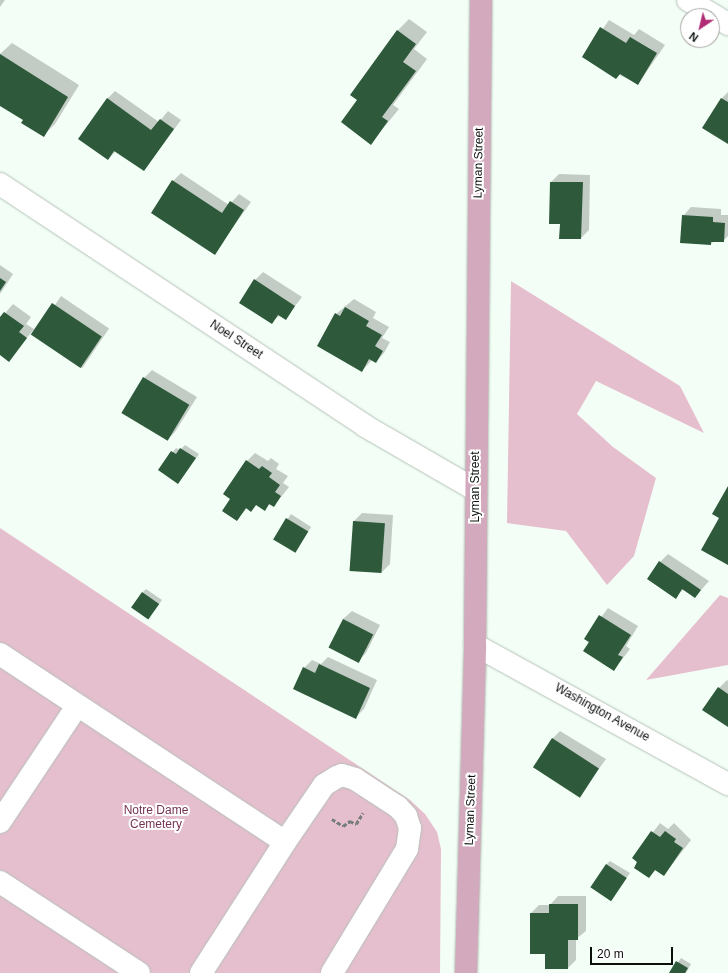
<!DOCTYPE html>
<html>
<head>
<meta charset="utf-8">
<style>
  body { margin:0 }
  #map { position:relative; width:728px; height:973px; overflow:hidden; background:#f3fff6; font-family:Arial,sans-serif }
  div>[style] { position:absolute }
  .green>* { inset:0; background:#e6bfcf }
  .shadow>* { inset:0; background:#0003; transform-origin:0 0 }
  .building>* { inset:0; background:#2e593b; transform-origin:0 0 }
  .path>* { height:2.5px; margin-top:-1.25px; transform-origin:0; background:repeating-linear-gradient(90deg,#777e79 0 4px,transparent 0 6px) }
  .roads { filter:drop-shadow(0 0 1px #b6c1b9) drop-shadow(0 0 1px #b6c1b9) }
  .minor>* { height:22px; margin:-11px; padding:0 11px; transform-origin:11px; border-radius:11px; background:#fff }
  .major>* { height:22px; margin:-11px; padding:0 11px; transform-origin:11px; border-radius:11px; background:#d3aabd }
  span { translate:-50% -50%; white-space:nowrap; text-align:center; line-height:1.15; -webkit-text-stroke:4px #fff; paint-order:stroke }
  .street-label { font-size:12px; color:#0b0f0c }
  .park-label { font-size:12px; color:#753454 }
  .north { position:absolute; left:680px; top:8px; width:40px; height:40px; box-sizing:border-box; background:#fff; border:1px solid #9d9f9e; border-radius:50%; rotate:215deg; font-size:11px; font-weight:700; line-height:16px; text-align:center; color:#0b0f0c }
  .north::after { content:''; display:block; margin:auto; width:14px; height:18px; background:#b02d76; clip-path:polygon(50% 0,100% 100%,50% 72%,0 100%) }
  .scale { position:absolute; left:590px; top:947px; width:83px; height:18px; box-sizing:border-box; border:2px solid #0b0f0c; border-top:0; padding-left:5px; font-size:12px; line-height:14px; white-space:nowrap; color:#0b0f0c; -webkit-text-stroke:3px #fff; paint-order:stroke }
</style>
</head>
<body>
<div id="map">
  <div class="green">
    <i style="clip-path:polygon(511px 281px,680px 386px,704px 433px,596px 381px,577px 414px,613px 447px,656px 478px,634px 556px,607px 585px,566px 531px,507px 523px)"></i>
    <i style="clip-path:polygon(0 528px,410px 800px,425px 814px,437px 832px,441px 849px,440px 973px,0 973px)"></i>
    <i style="clip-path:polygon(720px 595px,728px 598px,728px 665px,646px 680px)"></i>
  </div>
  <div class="shadow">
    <i style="clip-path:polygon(0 0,5px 0,0 7px)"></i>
    <i style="clip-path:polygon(409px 19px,427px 32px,414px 49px,427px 59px,393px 105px,399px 109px,371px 143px,358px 100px,397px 31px)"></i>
    <i style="clip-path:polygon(609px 20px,634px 35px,639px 29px,665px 45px,638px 84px,583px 57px)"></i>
    <i style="clip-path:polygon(12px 43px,79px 85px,55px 124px,43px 136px,24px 119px,0 104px,0 54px)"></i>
    <i style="clip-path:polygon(115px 91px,159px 122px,168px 111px,181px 120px,144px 170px,116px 151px,108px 159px,107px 99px)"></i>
    <i style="clip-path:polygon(728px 92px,728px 143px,722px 98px)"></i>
    <i style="clip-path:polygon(181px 173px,229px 205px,239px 194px,251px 202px,214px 254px,173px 181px)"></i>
    <i style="clip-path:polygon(559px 174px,590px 175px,589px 230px,581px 238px,561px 223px,551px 182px)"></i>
    <i style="clip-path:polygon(691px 207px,721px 209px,721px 215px,728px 215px,728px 236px,723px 241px,714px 241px,711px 244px,683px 216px)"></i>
    <i style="clip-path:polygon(0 265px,13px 274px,0 294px)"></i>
    <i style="clip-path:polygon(263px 272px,302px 297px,285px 319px,280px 315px,271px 323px,255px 280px)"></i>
    <i style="left:61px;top:296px;width:58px;height:48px;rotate:34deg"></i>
    <i style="clip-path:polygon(354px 299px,376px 312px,373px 318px,389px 327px,382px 338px,390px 342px,384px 353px,376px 362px,372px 360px,362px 371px,336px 314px)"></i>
    <i style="clip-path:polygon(13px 304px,31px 317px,26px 324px,34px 329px,9px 360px,0 354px,0 319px)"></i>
    <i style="clip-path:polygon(152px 370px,197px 397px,175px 432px,167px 440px,123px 413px,144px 378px)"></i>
    <i style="clip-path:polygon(185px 445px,199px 454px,178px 483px,159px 470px,176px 448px,180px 450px)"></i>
    <i style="clip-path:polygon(255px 453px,268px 461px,271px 458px,279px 464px,276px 469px,288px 476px,283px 483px,289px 487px,274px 506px,271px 503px,265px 509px,257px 504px,251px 511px,247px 508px,237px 520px,231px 499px,247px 461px)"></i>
    <i style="clip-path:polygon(362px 513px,393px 515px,390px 564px,382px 572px,351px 570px,354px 521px)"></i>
    <i style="left:291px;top:514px;width:24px;height:29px;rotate:33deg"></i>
    <i style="clip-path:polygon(668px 554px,709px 581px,695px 597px,684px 589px,675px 597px,660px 562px)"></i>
    <i style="clip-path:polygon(146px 589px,162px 600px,149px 617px,143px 592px)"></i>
    <i style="clip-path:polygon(608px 608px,638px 626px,626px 646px,630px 649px,614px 670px,585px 639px)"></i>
    <i style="clip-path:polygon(352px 611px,380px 625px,366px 653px,358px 661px,343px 619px)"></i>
    <i style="clip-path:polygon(328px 657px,377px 680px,364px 709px,356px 717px,304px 668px,312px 660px,321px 664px)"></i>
    <i style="clip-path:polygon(727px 680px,728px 681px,728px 726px,719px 688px)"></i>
    <i style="clip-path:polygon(560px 731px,606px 759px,580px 795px,552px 739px)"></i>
    <i style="clip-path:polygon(660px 823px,668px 829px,674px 823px,691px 840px,664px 875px,656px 869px,649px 877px,633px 858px)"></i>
    <i style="clip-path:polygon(610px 861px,630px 873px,611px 900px,606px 865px)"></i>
    <i style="clip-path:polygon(558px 896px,586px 896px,586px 931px,576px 939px,576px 960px,568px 968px,546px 953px,531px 913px,539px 905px,550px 905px)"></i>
    <i style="clip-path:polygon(681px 958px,691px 964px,686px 973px,670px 973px)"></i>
  </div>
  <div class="building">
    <i style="clip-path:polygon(600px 27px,626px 43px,630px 37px,657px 53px,638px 85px,620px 74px,616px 79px,582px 57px)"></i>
    <i style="clip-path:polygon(397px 30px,416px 44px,403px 62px,416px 71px,382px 117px,388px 121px,371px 145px,341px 122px,357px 100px,350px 95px)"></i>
    <i style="clip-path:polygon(0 54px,68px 97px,44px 137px,21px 123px,23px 120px,0 106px)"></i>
    <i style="clip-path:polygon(107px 98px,151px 130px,160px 119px,174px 129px,144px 171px,114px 151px,108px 160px,78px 139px)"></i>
    <i style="clip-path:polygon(721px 98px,728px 102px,728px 144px,702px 128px)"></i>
    <i style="clip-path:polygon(172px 180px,222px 213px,230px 201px,244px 210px,215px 255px,151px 213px)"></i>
    <i style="clip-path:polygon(550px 182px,583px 182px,581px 239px,559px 239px,560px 224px,549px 224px)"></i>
    <i style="clip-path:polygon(682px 215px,713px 217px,713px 222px,725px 223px,724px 242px,711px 242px,711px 245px,680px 243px)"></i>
    <i style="clip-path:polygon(0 278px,6px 282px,0 291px)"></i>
    <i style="clip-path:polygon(254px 279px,295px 306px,286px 320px,278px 315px,272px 324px,239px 303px)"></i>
    <i style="left:52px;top:303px;width:60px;height:38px;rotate:34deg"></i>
    <i style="clip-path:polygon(345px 307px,369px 321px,366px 326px,382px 335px,375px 346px,383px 351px,376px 363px,369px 359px,362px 372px,317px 346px,335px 313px,340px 316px)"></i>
    <i style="clip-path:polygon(4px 312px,24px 326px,19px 332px,27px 338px,9px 362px,0 355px,0 317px)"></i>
    <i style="left:143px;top:377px;width:54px;height:42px;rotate:31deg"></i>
    <i style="clip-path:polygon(180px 448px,196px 458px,178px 484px,158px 470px,171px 451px,176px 454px)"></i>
    <i style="clip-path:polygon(246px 460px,259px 469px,262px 466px,272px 473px,269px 477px,280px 485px,275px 492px,281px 496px,274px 507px,269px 504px,265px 511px,256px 505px,251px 512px,246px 508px,237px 521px,222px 511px,230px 499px,223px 494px)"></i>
    <i style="clip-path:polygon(728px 486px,728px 565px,701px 550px,719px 518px,712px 514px)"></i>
    <i style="left:286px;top:518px;width:26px;height:25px;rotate:31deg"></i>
    <i style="left:353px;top:521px;width:32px;height:50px;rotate:4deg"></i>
    <i style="clip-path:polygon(659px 561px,701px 590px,695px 598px,682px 589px,676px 599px,647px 579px)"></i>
    <i style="left:142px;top:592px;width:21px;height:19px;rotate:35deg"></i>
    <i style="clip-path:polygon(599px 615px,631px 635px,618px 655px,623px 657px,614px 671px,583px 651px,589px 642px,584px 639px)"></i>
    <i style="left:343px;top:619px;width:34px;height:32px;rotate:27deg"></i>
    <i style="clip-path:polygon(319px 664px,370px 688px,356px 719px,293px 689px,303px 667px,315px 673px)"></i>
    <i style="clip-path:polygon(718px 687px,728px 694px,728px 727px,702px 710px)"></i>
    <i style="left:552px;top:738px;width:56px;height:35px;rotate:33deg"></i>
    <i style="clip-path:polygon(651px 831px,660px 837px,665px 831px,676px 839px,674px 842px,683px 848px,664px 876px,655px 870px,649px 878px,634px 868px,637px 862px,632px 858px)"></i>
    <i style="left:606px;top:864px;width:25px;height:28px;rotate:34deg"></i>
    <i style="clip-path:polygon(549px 904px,578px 904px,578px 940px,568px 940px,568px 969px,545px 969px,545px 954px,530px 954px,530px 913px,549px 913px)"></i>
    <i style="clip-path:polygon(676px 961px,688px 968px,685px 973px,669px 973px)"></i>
  </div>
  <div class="path">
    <i style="left:332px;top:819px;width:13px;rotate:32deg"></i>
    <i style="left:343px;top:826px;width:9px;rotate:-36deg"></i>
    <i style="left:350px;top:821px;width:7px;rotate:27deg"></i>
    <i style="left:356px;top:824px;width:13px;rotate:-58deg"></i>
  </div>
  <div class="roads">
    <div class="minor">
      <i style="left:688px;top:0;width:47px;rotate:31deg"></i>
      <i style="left:0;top:184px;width:438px;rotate:33.5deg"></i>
      <i style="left:365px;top:426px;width:128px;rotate:30deg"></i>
      <i style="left:475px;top:645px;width:289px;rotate:28.8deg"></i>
      <i style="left:0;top:654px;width:341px;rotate:33.4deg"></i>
      <i style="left:285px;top:842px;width:69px;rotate:-55.6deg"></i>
      <i style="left:324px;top:785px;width:15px;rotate:-32deg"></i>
      <i style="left:337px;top:777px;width:5px;rotate:-22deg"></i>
      <i style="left:342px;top:775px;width:14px;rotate:17deg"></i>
      <i style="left:355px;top:779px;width:51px;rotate:33.1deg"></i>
      <i style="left:398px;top:807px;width:12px;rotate:48deg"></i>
      <i style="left:406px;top:816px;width:13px;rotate:72deg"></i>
      <i style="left:410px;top:828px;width:21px;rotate:98deg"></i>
      <i style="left:407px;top:849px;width:145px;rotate:121.2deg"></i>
      <i style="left:0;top:822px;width:139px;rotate:-56.4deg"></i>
      <i style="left:0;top:882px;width:166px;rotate:33.2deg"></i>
      <i style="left:201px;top:973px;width:156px;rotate:-57.3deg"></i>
    </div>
    <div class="major">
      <i style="left:466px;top:973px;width:328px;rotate:-88.4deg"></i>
      <i style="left:475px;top:645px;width:645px;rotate:-89.47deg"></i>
    </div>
  </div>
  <div class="street-label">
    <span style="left:479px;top:163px;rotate:-89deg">Lyman Street</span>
    <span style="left:236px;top:340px;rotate:33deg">Noel Street</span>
    <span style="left:476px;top:487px;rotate:-90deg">Lyman Street</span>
    <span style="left:602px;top:713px;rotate:29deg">Washington Avenue</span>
    <span style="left:471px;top:810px;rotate:-88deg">Lyman Street</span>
  </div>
  <div class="park-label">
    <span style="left:156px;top:818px">Notre Dame<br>Cemetery</span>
  </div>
  <div class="north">N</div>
  <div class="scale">20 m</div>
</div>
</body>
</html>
